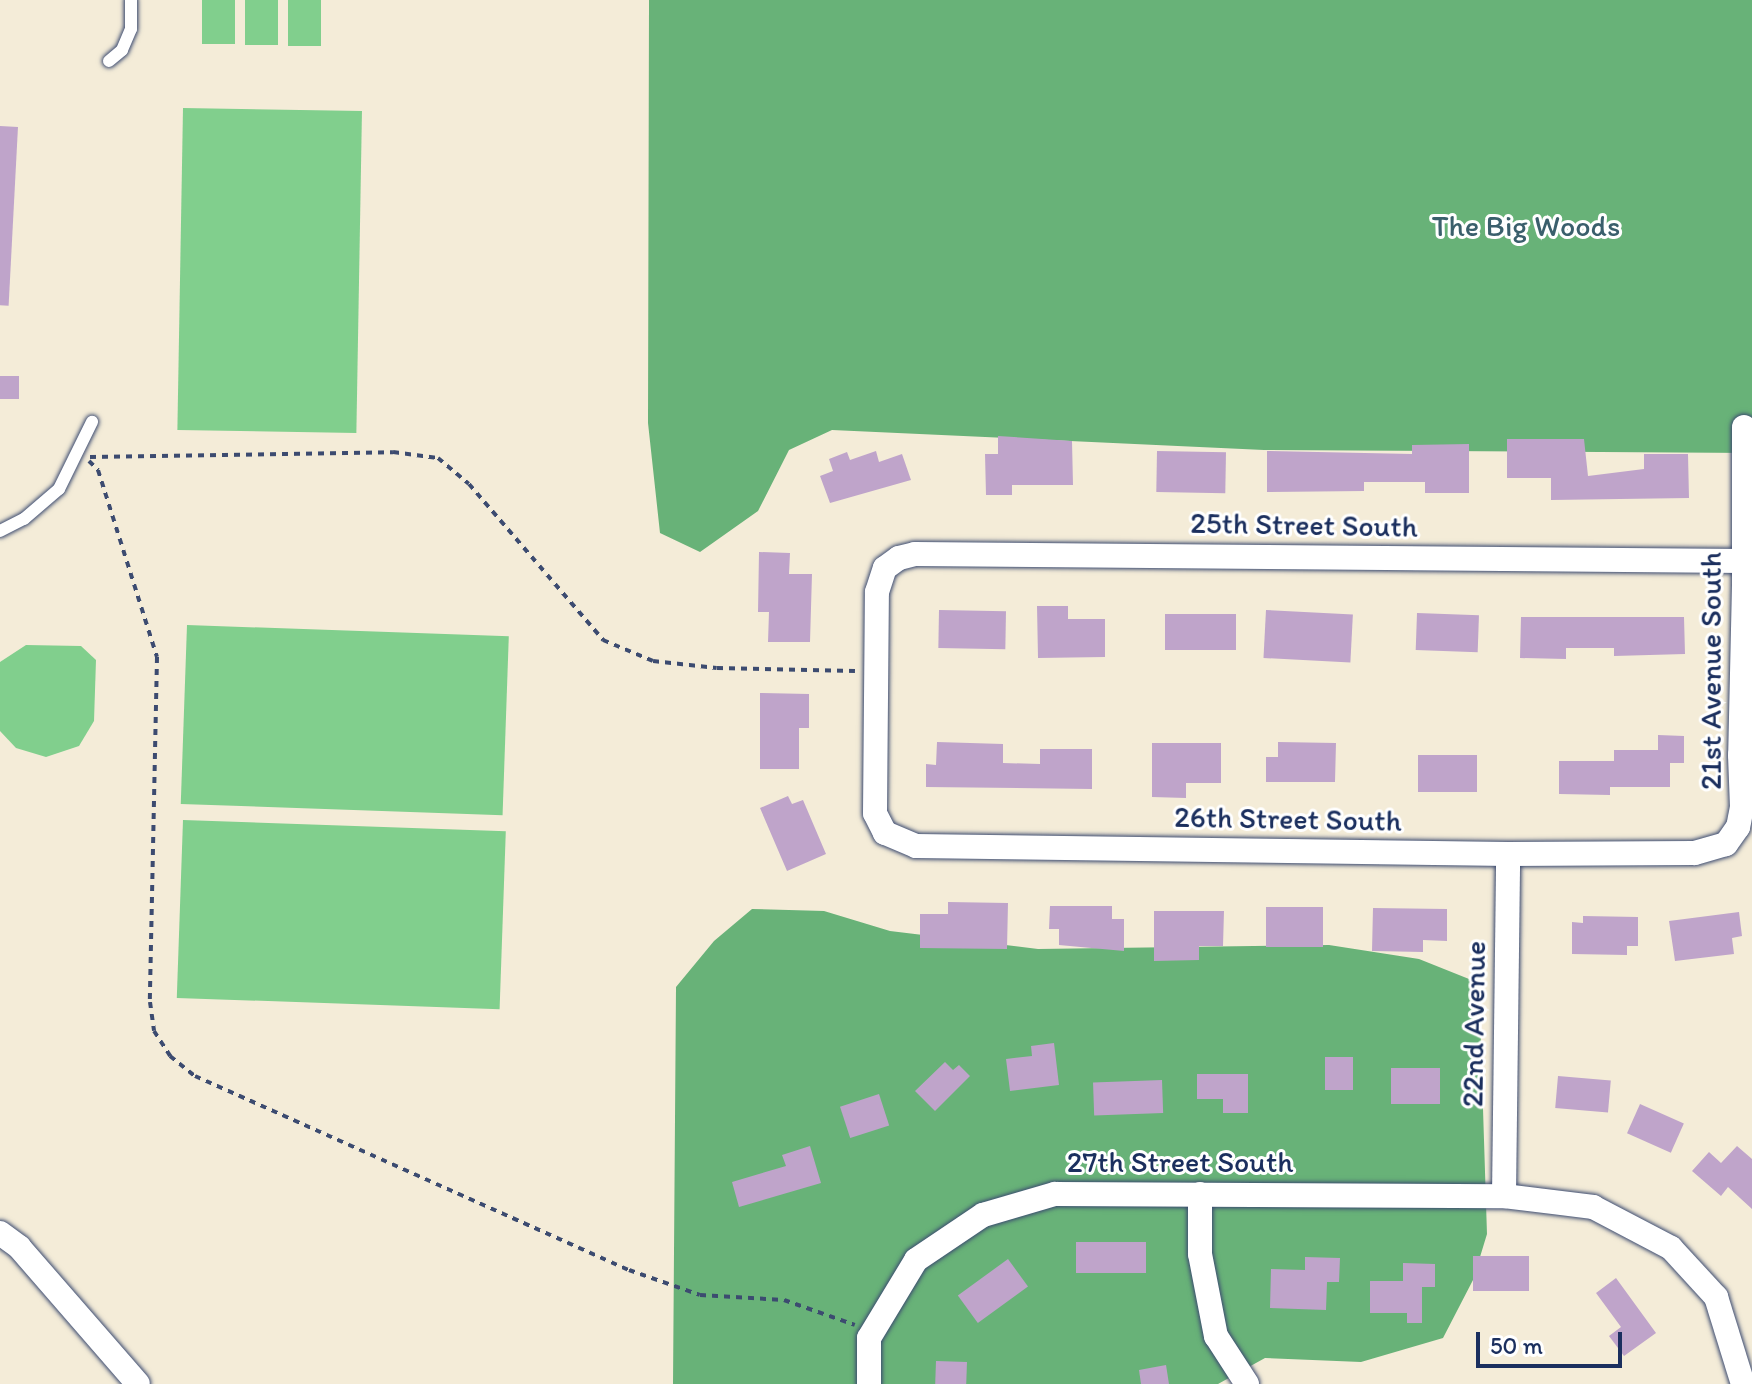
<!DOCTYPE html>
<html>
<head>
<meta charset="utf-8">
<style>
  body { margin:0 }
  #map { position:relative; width:1752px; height:1384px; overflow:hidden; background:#f4ecd8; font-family:Itim,sans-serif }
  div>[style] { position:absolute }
  .green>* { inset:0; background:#81cf8d; transform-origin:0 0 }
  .forest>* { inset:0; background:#68b278 }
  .building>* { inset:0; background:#bfa4ca; transform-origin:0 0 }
  .path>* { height:4px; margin-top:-2px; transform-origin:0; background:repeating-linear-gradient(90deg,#3c4b70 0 6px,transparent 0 12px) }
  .roads { filter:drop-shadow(0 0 2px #3c4b70) drop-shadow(0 0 2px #3c4b70) }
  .lane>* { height:12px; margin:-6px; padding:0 6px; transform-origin:6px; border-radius:6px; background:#fff }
  .street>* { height:24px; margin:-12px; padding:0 12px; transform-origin:12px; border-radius:12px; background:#fff }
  span { translate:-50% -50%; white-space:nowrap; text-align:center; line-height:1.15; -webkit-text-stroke:6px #fff; paint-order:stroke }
  .park-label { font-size:30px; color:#3a5f6c }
  .street-label { font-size:30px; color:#1b2f5e }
  .scale { position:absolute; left:1476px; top:1332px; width:146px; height:36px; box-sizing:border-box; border:4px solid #1b2f5e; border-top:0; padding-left:10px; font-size:24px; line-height:28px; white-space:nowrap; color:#1b2f5e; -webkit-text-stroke:6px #fff; paint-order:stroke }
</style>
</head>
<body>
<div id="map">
  <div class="green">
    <i style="left:202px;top:0;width:33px;height:44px"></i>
    <i style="left:245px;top:0;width:33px;height:45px"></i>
    <i style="left:288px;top:0;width:33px;height:46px"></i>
    <i style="left:183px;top:108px;width:179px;height:322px;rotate:1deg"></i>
    <i style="left:187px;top:625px;width:322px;height:179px;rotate:2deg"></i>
    <i style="clip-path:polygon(26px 645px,81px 646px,96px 660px,94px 721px,79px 746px,46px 757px,16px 748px,0 731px,0 662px)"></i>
    <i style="left:183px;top:820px;width:323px;height:178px;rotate:2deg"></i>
  </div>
  <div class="forest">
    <i style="clip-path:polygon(649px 0,1752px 0,1752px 453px,1264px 450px,832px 430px,789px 450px,758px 511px,700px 552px,660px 533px,648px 423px)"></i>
    <i style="clip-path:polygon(752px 909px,824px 911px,890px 931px,1038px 949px,1329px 945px,1419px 959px,1479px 983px,1487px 1234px,1473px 1280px,1443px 1338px,1361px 1362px,1265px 1358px,1218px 1384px,673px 1384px,676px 987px,714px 941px)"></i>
  </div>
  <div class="building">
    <i style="left:0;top:126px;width:18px;height:179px;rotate:3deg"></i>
    <i style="left:0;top:376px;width:19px;height:23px"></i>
    <i style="clip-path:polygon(998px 436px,1072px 441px,1073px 485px,1012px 485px,1012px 495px,986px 495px,985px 454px,998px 454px)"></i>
    <i style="clip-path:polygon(1507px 439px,1584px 439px,1588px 476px,1644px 469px,1644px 454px,1688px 454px,1689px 498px,1551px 500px,1551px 478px,1507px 478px)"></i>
    <i style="clip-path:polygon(1469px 444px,1469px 493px,1425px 493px,1425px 482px,1364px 482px,1364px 491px,1267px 492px,1267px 451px,1412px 454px,1412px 445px)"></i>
    <i style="clip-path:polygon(876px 451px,879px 462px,902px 454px,911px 480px,830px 503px,820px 476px,833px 471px,829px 459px,847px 452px,850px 460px)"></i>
    <i style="left:1157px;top:451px;width:69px;height:41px;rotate:1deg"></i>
    <i style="clip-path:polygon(759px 552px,790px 553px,789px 574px,812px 574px,810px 642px,768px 642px,769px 612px,758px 612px)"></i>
    <i style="clip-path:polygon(1037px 606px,1068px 606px,1068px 619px,1105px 619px,1105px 657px,1038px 658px)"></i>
    <i style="left:939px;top:610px;width:67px;height:38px;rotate:1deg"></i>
    <i style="left:1266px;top:610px;width:87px;height:48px;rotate:3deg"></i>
    <i style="left:1417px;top:613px;width:62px;height:37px;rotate:2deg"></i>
    <i style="left:1165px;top:614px;width:71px;height:36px"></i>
    <i style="clip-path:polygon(1521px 617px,1684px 617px,1685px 654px,1614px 656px,1614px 648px,1566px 648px,1566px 659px,1520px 658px)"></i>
    <i style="clip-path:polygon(760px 693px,809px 694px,809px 728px,799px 728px,799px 769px,760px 769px)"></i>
    <i style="clip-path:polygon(1658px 735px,1684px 736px,1684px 763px,1670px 763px,1670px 787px,1610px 787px,1610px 795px,1559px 794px,1559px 761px,1614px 761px,1614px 750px,1658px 750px)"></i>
    <i style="clip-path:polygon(937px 742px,1003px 744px,1003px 763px,1040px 764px,1040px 749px,1092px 749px,1092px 789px,926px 787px,926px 764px,936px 765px)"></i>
    <i style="clip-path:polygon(1278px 742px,1336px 743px,1335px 782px,1266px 782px,1266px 757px,1278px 757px)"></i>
    <i style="clip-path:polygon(1152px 743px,1221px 743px,1221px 783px,1186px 783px,1186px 798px,1152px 797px)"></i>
    <i style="left:1418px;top:755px;width:59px;height:37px"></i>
    <i style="clip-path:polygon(788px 796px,792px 804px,803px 800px,826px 854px,787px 871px,760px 808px)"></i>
    <i style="clip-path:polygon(948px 902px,1008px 903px,1007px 949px,920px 948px,920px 914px,948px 914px)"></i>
    <i style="clip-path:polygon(1050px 906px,1112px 906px,1112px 919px,1124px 919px,1124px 951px,1059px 945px,1059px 929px,1049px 929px)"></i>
    <i style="left:1266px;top:907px;width:57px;height:40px"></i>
    <i style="clip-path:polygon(1373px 908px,1447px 909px,1447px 941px,1423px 940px,1423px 952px,1372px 951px)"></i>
    <i style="clip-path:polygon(1154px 911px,1224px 911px,1223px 946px,1199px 946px,1199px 960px,1154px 961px)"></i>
    <i style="clip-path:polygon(1739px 912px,1742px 936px,1732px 938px,1734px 954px,1675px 961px,1669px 921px)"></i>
    <i style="clip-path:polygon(1583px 916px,1638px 917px,1638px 946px,1627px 946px,1627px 955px,1572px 954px,1572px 922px,1583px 923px)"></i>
    <i style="clip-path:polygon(1054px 1043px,1059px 1085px,1010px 1091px,1006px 1059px,1032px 1056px,1031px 1046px)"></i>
    <i style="left:1325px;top:1057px;width:28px;height:33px"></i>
    <i style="clip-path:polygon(945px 1062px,953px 1070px,959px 1065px,970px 1076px,935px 1111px,915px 1091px)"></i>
    <i style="left:1391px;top:1068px;width:49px;height:36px"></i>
    <i style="clip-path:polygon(1197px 1074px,1248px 1074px,1248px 1113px,1223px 1113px,1223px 1099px,1197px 1099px)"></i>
    <i style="left:1558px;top:1076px;width:53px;height:32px;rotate:5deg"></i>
    <i style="left:1162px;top:1080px;width:33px;height:69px;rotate:88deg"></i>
    <i style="left:879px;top:1094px;width:33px;height:41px;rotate:72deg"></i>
    <i style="left:1640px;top:1104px;width:48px;height:32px;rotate:24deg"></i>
    <i style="clip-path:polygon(810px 1146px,821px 1183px,739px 1207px,732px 1182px,786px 1166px,782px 1155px)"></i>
    <i style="clip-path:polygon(1737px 1146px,1752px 1159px,1752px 1209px,1728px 1187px,1721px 1196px,1692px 1171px,1709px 1152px,1721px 1163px)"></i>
    <i style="left:1076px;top:1242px;width:70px;height:31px"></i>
    <i style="left:1473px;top:1256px;width:56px;height:35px"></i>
    <i style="clip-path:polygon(1305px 1257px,1340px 1258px,1339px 1282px,1327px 1282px,1326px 1310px,1270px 1308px,1271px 1269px,1305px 1270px)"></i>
    <i style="left:1008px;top:1259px;width:34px;height:62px;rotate:54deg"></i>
    <i style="clip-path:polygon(1403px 1263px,1435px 1264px,1435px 1287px,1422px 1287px,1422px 1323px,1407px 1323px,1407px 1313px,1370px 1313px,1370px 1281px,1403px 1281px)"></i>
    <i style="clip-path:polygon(1616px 1278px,1656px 1333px,1624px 1356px,1609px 1336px,1621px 1327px,1596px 1293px)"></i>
    <i style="left:936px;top:1361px;width:31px;height:23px;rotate:2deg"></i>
    <i style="clip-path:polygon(1166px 1365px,1169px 1384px,1141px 1384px,1139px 1370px)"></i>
  </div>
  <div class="path">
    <i style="left:90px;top:457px;width:303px;rotate:-0.9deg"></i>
    <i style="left:393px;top:452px;width:45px;rotate:7.6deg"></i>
    <i style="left:438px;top:458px;width:40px;rotate:40deg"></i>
    <i style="left:469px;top:484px;width:206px;rotate:49.3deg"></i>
    <i style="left:603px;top:640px;width:54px;rotate:22.8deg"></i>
    <i style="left:653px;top:661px;width:64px;rotate:6.2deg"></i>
    <i style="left:717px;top:668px;width:138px;rotate:1.2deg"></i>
    <i style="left:89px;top:461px;width:13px;rotate:45deg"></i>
    <i style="left:98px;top:470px;width:196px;rotate:72.5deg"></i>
    <i style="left:157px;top:657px;width:345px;rotate:91.2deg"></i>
    <i style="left:150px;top:1002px;width:29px;rotate:82deg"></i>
    <i style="left:154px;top:1031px;width:30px;rotate:57deg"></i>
    <i style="left:170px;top:1056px;width:32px;rotate:39deg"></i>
    <i style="left:195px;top:1076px;width:475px;rotate:24.1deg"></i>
    <i style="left:629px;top:1270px;width:75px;rotate:19.4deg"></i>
    <i style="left:700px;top:1295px;width:84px;rotate:3.4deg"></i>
    <i style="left:784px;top:1300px;width:75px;rotate:19.4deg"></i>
  </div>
  <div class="roads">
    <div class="lane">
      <i style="left:109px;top:61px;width:17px;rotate:-40deg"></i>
      <i style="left:122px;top:50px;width:23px;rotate:-67deg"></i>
      <i style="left:131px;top:29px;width:29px;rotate:-90deg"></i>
      <i style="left:0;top:531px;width:27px;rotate:-27deg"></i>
      <i style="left:24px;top:519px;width:46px;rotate:-40.6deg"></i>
      <i style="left:59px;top:489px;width:75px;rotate:-63.8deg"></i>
    </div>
    <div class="street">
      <i style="left:1744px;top:427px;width:158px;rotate:90deg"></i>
      <i style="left:1744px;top:585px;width:170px;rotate:91.3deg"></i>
      <i style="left:1740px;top:755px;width:52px;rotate:87.8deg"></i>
      <i style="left:1742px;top:807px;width:20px;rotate:101deg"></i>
      <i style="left:1738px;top:827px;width:21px;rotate:125deg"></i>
      <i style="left:1726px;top:844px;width:33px;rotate:164deg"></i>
      <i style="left:1694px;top:853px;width:186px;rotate:179.7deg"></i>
      <i style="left:1508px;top:854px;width:592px;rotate:-179.23deg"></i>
      <i style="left:916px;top:846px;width:34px;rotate:-157deg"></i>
      <i style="left:885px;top:833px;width:22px;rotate:-117deg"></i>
      <i style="left:875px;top:813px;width:221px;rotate:-89.5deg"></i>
      <i style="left:877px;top:592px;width:25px;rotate:-72deg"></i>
      <i style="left:885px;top:568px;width:17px;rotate:-36deg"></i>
      <i style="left:899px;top:558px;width:16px;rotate:-14deg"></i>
      <i style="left:915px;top:554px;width:829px;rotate:0.48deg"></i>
      <i style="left:1744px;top:561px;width:8px"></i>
      <i style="left:1200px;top:1194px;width:60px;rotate:90deg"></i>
      <i style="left:1200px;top:1254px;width:84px;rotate:79deg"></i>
      <i style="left:1216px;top:1336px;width:57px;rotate:57.1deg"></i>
      <i style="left:1504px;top:1196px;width:342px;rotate:-89.3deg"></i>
      <i style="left:0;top:1233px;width:24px;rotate:36deg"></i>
      <i style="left:19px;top:1247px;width:181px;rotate:49deg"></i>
      <i style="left:869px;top:1384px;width:46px;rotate:-90deg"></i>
      <i style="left:869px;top:1338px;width:91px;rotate:-58.9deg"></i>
      <i style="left:916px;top:1260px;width:81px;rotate:-33.9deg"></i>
      <i style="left:983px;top:1215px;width:75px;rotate:-16.3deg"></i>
      <i style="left:1055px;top:1194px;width:449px;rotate:0.3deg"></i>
      <i style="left:1504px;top:1196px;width:90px;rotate:7deg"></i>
      <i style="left:1593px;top:1207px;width:88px;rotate:27.7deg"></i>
      <i style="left:1671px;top:1248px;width:67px;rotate:47.4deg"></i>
      <i style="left:1716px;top:1297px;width:91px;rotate:72.8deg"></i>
    </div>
  </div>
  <div class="park-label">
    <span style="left:1526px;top:226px">The Big Woods</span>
  </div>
  <div class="street-label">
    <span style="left:1304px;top:525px;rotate:1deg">25th Street South</span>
    <span style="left:1711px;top:671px;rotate:-90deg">21st Avenue South</span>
    <span style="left:1288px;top:819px;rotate:1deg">26th Street South</span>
    <span style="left:1474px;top:1024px;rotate:-89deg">22nd Avenue</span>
    <span style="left:1180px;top:1162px">27th Street South</span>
  </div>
  <div class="scale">50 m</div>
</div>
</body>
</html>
